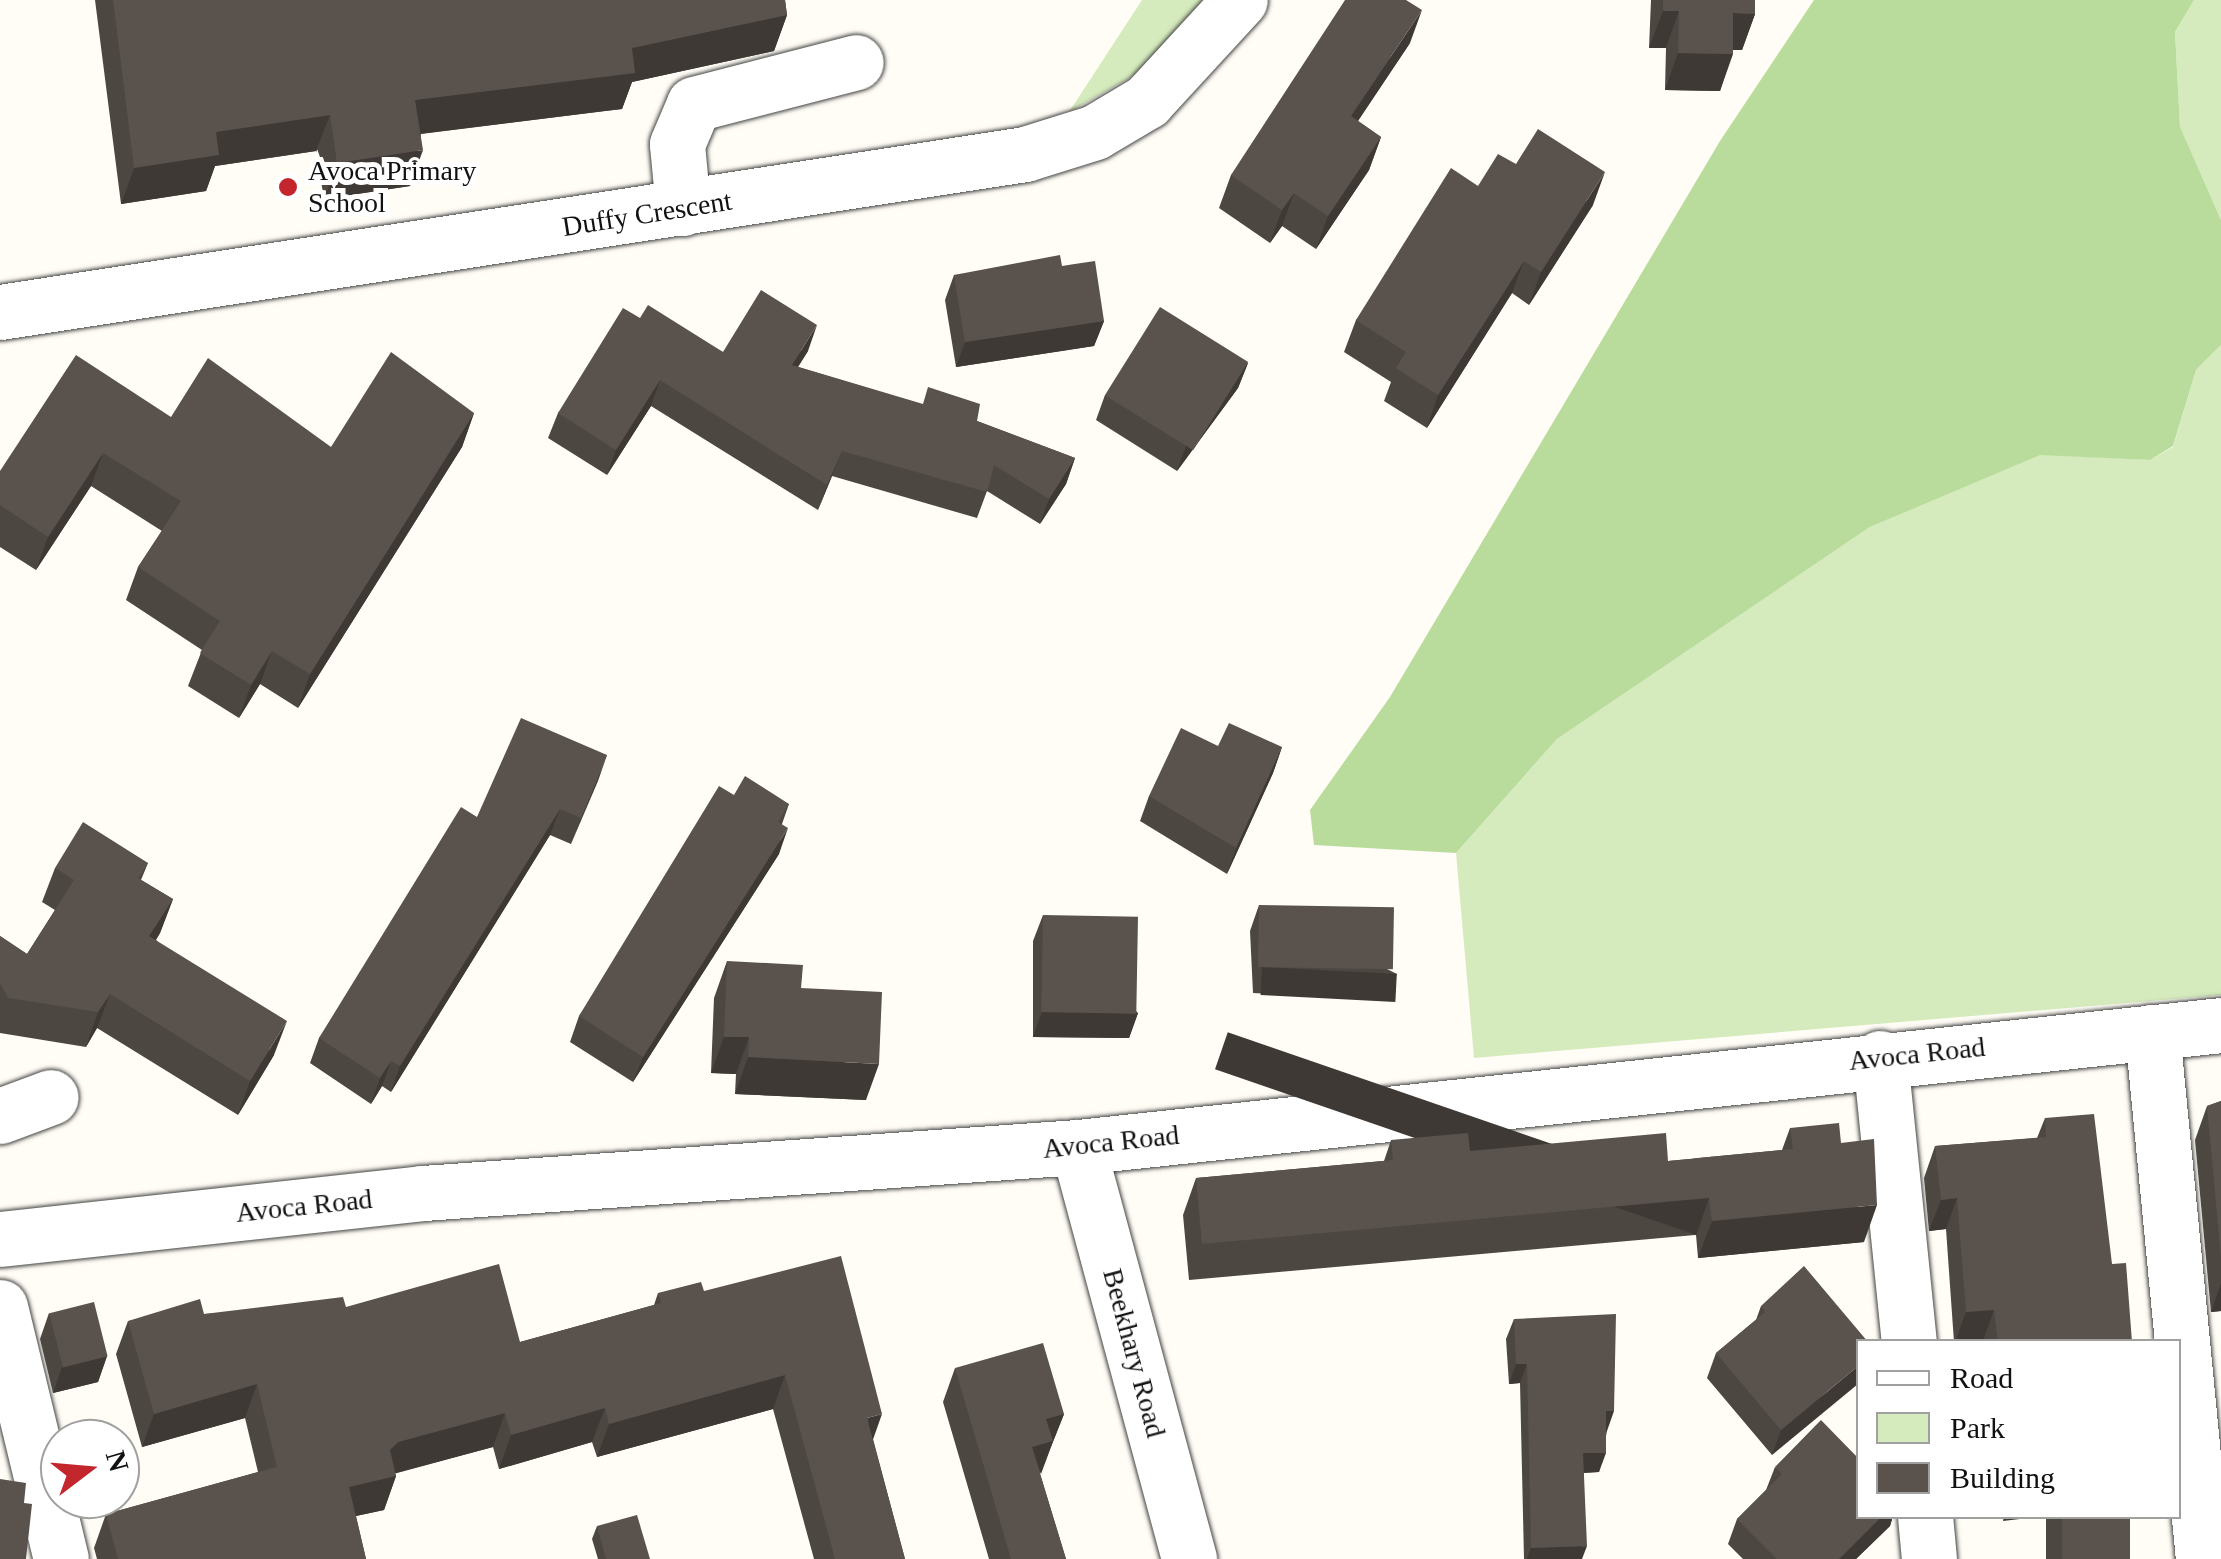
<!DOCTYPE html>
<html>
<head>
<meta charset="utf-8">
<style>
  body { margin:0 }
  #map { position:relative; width:2221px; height:1559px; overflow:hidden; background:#fffdf5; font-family:Georgia,serif }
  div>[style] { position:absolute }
  .green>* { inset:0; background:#d5ebbd }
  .forest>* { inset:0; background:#b9dc9c }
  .roads { filter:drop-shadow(0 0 2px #444) drop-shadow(0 0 2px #444) }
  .minor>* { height:55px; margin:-27.5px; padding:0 27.5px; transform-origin:27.5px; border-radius:27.5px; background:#fff }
  .wall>* { inset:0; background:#4d4742; transform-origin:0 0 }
  .shaded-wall>* { inset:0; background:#3f3936; transform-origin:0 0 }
  .building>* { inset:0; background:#5a524d; transform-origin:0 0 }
  .dots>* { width:28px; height:28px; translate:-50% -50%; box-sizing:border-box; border:5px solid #fff; border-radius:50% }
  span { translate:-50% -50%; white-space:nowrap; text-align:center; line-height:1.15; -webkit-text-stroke:10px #fff; paint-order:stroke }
  .poi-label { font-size:28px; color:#111 }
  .left { translate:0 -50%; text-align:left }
  .street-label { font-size:28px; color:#111 }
  .legend { position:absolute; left:1856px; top:1339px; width:325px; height:180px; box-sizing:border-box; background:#fff; border:2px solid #a0a0a0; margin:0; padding:12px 18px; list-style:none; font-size:30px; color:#111 }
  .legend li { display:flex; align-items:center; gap:20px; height:50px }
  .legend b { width:50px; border:2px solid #a0a0a0 }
  .north { position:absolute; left:40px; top:1419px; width:100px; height:100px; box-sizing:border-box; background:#fff; border:2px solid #a0a0a0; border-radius:50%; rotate:74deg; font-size:28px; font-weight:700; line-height:40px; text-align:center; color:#111 }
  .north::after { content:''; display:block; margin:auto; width:35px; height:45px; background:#c4262e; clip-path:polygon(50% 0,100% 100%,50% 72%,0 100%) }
</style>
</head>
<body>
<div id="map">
  <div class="green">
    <i style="clip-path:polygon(1142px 0,1204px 0,1145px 69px,1069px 112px)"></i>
    <i style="clip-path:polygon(2194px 0,2221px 0,2221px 220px,2180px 128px,2175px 32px)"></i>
    <i style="clip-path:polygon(2221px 345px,2221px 995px,1474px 1058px,1456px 853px,1557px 739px,1870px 527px,2040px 454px,2150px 460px,2173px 447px,2196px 370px)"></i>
  </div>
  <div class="forest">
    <i style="clip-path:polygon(1814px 0,2194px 0,2175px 32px,2180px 127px,2221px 220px,2221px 345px,2196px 370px,2173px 446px,2150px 460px,2040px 455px,1870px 527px,1557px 739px,1456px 853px,1314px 845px,1310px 810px,1390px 697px,1720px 141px)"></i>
  </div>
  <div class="roads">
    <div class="minor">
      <i style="left:683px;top:208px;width:64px;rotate:-95.4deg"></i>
      <i style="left:677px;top:144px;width:43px;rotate:-67deg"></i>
      <i style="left:694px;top:104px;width:167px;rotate:-14.5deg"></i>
      <i style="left:0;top:312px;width:1037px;rotate:-8.76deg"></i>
      <i style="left:1025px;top:154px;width:73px;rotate:-17.4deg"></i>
      <i style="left:1095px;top:132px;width:61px;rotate:-30.8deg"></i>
      <i style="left:1147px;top:101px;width:137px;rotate:-47.4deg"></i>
      <i style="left:2152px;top:1032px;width:529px;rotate:84.47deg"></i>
      <i style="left:1880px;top:1058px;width:285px;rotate:84.2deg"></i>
      <i style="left:0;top:1116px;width:54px;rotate:-20.4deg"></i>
      <i style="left:1078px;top:1147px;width:427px;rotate:74.9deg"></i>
      <i style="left:0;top:1239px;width:425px;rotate:-6.2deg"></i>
      <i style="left:423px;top:1193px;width:657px;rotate:-4.02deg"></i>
      <i style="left:1078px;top:1147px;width:1149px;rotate:-6.09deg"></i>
      <i style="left:0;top:1307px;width:259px;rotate:76.4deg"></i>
      <i style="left:1925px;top:1516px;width:43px;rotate:84.7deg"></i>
    </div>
  </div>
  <div class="wall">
    <i style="clip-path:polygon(95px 0,785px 0,787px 15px,774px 51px,632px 82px,622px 109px,421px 134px,410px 186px,324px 199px,316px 151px,215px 166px,206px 191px,121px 204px)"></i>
    <i style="clip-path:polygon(1651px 0,1755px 0,1755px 14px,1742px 50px,1733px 50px,1720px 91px,1665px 90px,1666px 48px,1649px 48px)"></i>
    <i style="clip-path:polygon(1410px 43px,1358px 121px,1381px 137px,1369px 170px,1316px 249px,1282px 226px,1270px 243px,1219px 208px,1231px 175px)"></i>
    <i style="clip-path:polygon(1516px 164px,1593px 205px,1529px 305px,1512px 293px,1427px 428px,1384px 401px,1391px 382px,1344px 352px,1356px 320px,1478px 186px)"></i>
    <i style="clip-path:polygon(1062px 266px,1104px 321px,1094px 346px,956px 367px,945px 300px,954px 275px)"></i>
    <i style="clip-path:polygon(640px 318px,723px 352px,808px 351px,798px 367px,977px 421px,1075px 458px,1066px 484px,1040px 524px,987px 491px,977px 518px,832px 476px,818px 510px,651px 406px,607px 475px,548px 438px,558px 413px)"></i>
    <i style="clip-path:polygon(1248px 363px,1238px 388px,1177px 471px,1096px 420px,1105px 395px)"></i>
    <i style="clip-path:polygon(474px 413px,462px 447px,298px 708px,260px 684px,239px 718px,188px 686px,202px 650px,126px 600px,138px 567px,162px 531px,91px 486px,36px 570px,0 547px,0 471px,171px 417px,331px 447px)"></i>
    <i style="clip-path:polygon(1218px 746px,1282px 747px,1273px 773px,1227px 874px,1140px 821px,1149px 796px)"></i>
    <i style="clip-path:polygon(607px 755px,571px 844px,550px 835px,391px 1092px,382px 1086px,371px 1104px,310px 1063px,319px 1038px,477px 817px)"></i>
    <i style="clip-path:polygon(734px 795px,789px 804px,782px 824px,779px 854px,633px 1082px,570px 1042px,579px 1016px)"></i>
    <i style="clip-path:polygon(148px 863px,141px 880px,173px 899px,160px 933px,156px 940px,274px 1055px,238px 1115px,97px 1028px,86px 1047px,0 1033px,0 936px,27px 954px,55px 910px,42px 902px,55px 868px)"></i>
    <i style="clip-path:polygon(1259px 905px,1397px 974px,1387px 1000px,1253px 993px,1250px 931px)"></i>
    <i style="clip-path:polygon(1043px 915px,1138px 1013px,1129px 1038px,1033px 1037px,1033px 941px)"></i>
    <i style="clip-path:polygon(727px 961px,801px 988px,866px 1100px,735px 1094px,736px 1074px,711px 1073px,714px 998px)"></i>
    <i style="clip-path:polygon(2221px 1101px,2221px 1311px,2211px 1312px,2195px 1140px,2207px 1106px)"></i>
    <i style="clip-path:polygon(2045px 1118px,2112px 1264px,2132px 1342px,1954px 1342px,1946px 1229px,1929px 1231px,1924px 1178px,1935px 1146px,2037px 1138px)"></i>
    <i style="clip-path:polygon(1790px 1128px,1841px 1143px,1864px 1242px,1698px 1258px,1696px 1235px,1189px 1280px,1183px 1215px,1196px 1178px,1384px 1161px,1391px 1140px,1470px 1151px,1668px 1161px,1782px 1150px)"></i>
    <i style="clip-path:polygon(704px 1291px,873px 1439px,905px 1559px,814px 1559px,773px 1409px,597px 1457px,592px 1442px,499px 1469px,493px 1447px,395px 1473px,396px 1476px,384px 1510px,356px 1516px,366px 1559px,97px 1559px,94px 1548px,106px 1514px,258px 1472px,245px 1418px,142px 1447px,116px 1354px,128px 1321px,204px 1314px,346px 1307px,520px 1342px,654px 1305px,658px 1293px)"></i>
    <i style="clip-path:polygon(1761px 1306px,1868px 1342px,1772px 1455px,1707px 1378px,1716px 1353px,1756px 1320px)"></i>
    <i style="clip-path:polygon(49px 1313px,107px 1356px,98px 1382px,53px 1393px,40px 1339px)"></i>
    <i style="clip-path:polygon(1514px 1319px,1607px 1431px,1599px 1472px,1584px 1473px,1582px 1559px,1524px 1559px,1520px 1383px,1509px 1384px,1506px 1339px)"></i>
    <i style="clip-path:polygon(955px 1368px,1064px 1414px,1040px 1474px,1066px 1559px,989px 1559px,943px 1402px)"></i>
    <i style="clip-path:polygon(1775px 1467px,1858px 1516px,1893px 1516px,1890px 1526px,1856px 1559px,1743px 1559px,1728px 1544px,1737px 1519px,1766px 1490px)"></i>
    <i style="left:2046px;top:1516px;width:84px;height:43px"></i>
    <i style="clip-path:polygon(597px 1526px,650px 1559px,598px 1559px,592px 1539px)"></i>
  </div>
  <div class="shaded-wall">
    <i style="clip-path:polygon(1422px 10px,1410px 43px,1339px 149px,1351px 116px)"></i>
    <i style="clip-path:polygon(1663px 11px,1679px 11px,1666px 48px,1649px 48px)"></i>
    <i style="clip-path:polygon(1733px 13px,1755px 14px,1742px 50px,1720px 50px)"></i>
    <i style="clip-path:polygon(787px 15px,774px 51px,632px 82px,622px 109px,402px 136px,415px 100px,632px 48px)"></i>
    <i style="clip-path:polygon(1678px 53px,1733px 54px,1720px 91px,1665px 90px)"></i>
    <i style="clip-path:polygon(330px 115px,316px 151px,215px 166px,206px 191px,121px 204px,134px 168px,216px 132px)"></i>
    <i style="clip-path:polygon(1381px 137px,1369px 170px,1316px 249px,1328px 216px)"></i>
    <i style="clip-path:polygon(423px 150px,410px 186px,324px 199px,337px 163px)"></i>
    <i style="clip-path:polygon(1605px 172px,1593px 205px,1529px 305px,1541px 272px)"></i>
    <i style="clip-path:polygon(1294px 193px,1282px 226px,1270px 243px,1282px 210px)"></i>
    <i style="clip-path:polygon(1524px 261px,1512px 293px,1427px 428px,1438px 395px)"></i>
    <i style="clip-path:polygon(1104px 321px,1094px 346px,956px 367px,965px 342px)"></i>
    <i style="clip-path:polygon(817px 325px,808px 351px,783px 390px,792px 365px)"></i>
    <i style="clip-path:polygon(1248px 363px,1238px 388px,1177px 471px,1186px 446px)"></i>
    <i style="clip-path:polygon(660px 380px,651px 406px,607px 475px,616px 450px)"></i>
    <i style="clip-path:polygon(474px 413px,462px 447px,298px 708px,310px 674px)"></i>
    <i style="clip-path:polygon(842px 451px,832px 476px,818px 510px,827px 485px)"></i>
    <i style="clip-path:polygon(103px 453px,91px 486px,36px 570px,48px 537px)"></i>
    <i style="clip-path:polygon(1075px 458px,1066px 484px,1040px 524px,1049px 499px)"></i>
    <i style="clip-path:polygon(272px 651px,260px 684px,239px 718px,251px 685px)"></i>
    <i style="clip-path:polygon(1282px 747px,1273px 773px,1227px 874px,1236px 848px)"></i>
    <i style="clip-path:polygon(607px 755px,598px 781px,571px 844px,581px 818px)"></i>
    <i style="clip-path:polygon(560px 809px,550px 835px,391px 1092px,400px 1066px)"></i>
    <i style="clip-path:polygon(788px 828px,779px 854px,633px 1082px,643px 1057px)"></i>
    <i style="clip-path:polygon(173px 899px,160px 933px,137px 970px,149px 936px)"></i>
    <i style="left:1262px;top:967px;width:135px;height:28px;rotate:3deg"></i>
    <i style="clip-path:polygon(110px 994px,97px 1028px,86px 1047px,98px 1012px)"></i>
    <i style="clip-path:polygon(1042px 1012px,1138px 1013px,1129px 1038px,1033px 1037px)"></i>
    <i style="clip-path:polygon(287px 1021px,274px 1055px,238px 1115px,250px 1081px)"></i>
    <i style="clip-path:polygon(724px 1037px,749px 1037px,736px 1074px,711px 1073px)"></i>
    <i style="clip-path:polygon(748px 1057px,879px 1064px,866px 1100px,735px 1094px)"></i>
    <i style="clip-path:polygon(391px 1061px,382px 1086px,371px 1104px,380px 1078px)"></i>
    <i style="left:1709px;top:1198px;width:39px;height:509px;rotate:109deg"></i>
    <i style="clip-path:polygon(1957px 1198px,1946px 1229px,1929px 1231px,1941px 1200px)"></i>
    <i style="clip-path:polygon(1877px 1205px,1864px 1242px,1698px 1258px,1712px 1221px)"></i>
    <i style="clip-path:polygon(2221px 1283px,2221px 1311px,2211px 1312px)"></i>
    <i style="clip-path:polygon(1994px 1310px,1983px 1341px,1955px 1342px,1966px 1312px)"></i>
    <i style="clip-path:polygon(107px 1356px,98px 1382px,53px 1393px,62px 1367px)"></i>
    <i style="clip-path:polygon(1516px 1364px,1527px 1364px,1520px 1383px,1509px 1384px)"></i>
    <i style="clip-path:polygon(1858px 1366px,1858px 1384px,1772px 1455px,1781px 1430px)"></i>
    <i style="clip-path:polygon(785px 1375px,773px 1409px,597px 1457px,609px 1424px)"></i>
    <i style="clip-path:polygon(257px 1384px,245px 1418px,142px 1447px,154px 1414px)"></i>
    <i style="clip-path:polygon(605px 1408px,592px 1442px,499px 1469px,511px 1435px)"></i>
    <i style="clip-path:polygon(1606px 1411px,1614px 1411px,1607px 1431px,1599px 1431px)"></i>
    <i style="clip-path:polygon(505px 1413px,493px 1447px,386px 1476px,396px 1476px,384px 1510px,337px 1520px,349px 1487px,398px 1442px)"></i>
    <i style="clip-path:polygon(882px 1414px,870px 1448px,867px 1418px)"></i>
    <i style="clip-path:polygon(1064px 1414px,1051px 1447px,1041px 1474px,1032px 1447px,1046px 1419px)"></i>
    <i style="clip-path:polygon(1583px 1453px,1606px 1453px,1599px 1472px,1576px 1473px)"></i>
    <i style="clip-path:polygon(1882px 1516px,1893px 1516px,1890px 1526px,1856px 1559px,1839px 1559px)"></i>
    <i style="clip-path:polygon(2004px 1516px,2045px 1516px,2003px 1521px)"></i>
    <i style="clip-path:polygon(1587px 1546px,1582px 1559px,1527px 1559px,1531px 1548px)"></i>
  </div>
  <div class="building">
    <i style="clip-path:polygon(113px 0,785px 0,787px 15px,632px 48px,635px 73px,415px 100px,423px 150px,337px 163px,330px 115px,216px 132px,219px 155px,134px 168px)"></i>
    <i style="clip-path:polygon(1345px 0,1406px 0,1422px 10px,1351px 116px,1381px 137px,1328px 216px,1294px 193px,1282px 210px,1231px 175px)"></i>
    <i style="clip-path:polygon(1663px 0,1755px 0,1755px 14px,1733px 13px,1733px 54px,1678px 53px,1679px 11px,1663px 11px)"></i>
    <i style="clip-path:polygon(1538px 129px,1605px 172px,1541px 272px,1524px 261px,1438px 395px,1396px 368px,1406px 352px,1356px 320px,1451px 168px,1478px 186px,1498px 154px,1516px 164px)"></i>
    <i style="clip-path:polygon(1060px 255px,1062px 266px,1095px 261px,1104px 321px,965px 342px,954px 275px)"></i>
    <i style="clip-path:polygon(761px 290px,817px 325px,792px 365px,923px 404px,928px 387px,980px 404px,977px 421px,1075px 458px,1049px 499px,994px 465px,987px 492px,842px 451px,827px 485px,660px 380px,616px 450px,558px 413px,623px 308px,640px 318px,648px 305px,723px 352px)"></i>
    <i style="left:1160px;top:307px;width:104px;height:104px;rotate:32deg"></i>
    <i style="clip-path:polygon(391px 352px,474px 413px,310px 674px,272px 651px,251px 685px,200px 653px,220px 621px,138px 567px,181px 501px,103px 453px,48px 537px,0 505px,0 471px,76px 355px,171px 417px,208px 358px,331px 447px)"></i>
    <i style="clip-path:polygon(521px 718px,607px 755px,581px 818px,560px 809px,400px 1066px,391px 1061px,380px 1078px,319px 1038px,461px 807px,477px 817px)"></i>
    <i style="clip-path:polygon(1229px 723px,1282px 747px,1236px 848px,1149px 796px,1181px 728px,1218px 746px)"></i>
    <i style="clip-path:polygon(745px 776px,789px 804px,778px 822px,788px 828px,643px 1057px,579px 1016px,719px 786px,734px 795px)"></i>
    <i style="clip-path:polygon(83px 822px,148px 863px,138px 878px,173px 899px,149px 936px,287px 1021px,250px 1081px,110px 994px,98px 1012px,8px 998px,0 983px,0 936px,27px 954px,74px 880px,55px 868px)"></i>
    <i style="left:1259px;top:905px;width:135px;height:62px;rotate:1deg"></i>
    <i style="left:1043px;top:915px;width:95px;height:97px;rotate:1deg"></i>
    <i style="clip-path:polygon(727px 961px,803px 965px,801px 988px,882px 992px,879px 1064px,748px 1057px,749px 1037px,724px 1037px)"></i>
    <i style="clip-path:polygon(2221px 1101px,2221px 1257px,2207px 1106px)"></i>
    <i style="clip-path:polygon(2094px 1114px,2112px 1264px,2126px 1263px,2132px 1342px,1998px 1342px,1994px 1310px,1966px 1312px,1957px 1198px,1941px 1200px,1935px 1146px,2046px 1137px,2045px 1118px)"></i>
    <i style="clip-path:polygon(1839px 1123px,1841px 1143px,1874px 1139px,1877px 1205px,1712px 1221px,1709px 1198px,1202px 1244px,1196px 1178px,1393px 1160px,1391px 1140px,1468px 1133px,1470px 1151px,1666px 1133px,1668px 1161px,1793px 1149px,1790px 1128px)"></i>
    <i style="clip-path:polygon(841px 1256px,882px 1414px,867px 1418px,905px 1559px,835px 1559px,785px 1375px,609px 1424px,605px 1408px,511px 1435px,505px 1413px,398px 1442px,390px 1450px,396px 1476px,349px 1487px,366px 1559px,118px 1559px,106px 1514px,277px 1467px,257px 1384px,154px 1414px,128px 1321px,200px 1299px,204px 1314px,343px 1297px,346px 1307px,499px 1264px,520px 1342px,661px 1303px,658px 1293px,701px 1282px,704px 1291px)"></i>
    <i style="clip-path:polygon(1804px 1266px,1868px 1342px,1858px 1342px,1858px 1366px,1781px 1430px,1716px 1353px,1765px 1312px,1761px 1306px)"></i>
    <i style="left:94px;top:1302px;width:56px;height:46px;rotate:76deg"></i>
    <i style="clip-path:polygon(1616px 1314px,1614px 1411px,1606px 1411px,1606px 1453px,1583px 1453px,1587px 1546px,1531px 1548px,1527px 1364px,1516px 1364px,1514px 1319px)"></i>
    <i style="clip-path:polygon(1043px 1343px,1064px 1414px,1046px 1419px,1053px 1441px,1032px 1447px,1066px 1559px,1011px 1559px,955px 1368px)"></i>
    <i style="clip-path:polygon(1821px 1420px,1858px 1458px,1858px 1516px,1882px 1516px,1839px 1559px,1777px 1559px,1737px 1519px,1782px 1474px,1775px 1467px)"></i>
    <i style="clip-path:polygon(0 1479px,26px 1483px,24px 1503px,32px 1504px,26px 1559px,0 1559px)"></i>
    <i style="clip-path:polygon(637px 1515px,650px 1559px,606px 1559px,597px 1526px)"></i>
    <i style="left:2062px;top:1516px;width:68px;height:43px"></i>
  </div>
  <div class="dots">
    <i style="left:288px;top:187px;background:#c4262e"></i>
  </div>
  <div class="poi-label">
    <span class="left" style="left:308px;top:187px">Avoca Primary<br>School</span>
  </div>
  <div class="street-label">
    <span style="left:647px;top:214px;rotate:-9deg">Duffy Crescent</span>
    <span style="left:1917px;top:1054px;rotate:-6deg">Avoca Road</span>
    <span style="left:1111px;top:1142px;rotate:-6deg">Avoca Road</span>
    <span style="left:304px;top:1206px;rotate:-6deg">Avoca Road</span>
    <span style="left:1134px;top:1353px;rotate:75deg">Beekhary Road</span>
  </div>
  <ul class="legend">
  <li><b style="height:12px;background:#fff"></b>Road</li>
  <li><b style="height:28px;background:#d5ebbd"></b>Park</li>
  <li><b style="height:28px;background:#5a524d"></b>Building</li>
  </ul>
  <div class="north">N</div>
</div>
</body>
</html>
